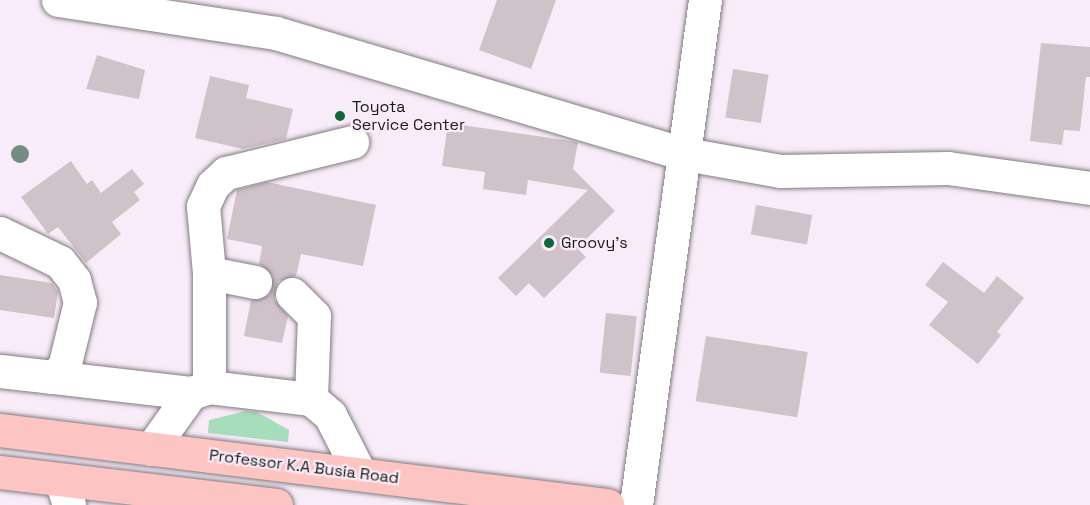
<!DOCTYPE html>
<html>
<head>
<meta charset="utf-8">
<style>
  body { margin:0 }
  #map { position:relative; width:1090px; height:505px; overflow:hidden; background:#f7ecf7; font-family:"Space Grotesk",sans-serif }
  div>[style] { position:absolute }
  .green>* { inset:0; background:#a6ddbc }
  .building>* { inset:0; background:#d0c2c9; transform-origin:0 0 }
  .roads { filter:drop-shadow(0 0 2px #837a83) drop-shadow(0 0 2px #837a83) }
  .minor>* { height:33px; margin:-16.5px; padding:0 16.5px; transform-origin:16.5px; border-radius:16.5px; background:#fff }
  .major>* { height:33px; margin:-16.5px; padding:0 16.5px; transform-origin:16.5px; border-radius:16.5px; background:#fcc5c1 }
  .trees>* { width:18px; height:18px; margin:-9px; border-radius:50%; background:#768b84 }
  .dots>* { width:16px; height:16px; translate:-50% -50%; box-sizing:border-box; border:3px solid #f7ecf7; border-radius:50% }
  span { translate:-50% -50%; white-space:nowrap; text-align:center; line-height:1.15; -webkit-text-stroke:4.5px #f7ecf7; paint-order:stroke }
  .poi-label { font-size:16px; color:#1c191c }
  .left { translate:0 -50%; text-align:left }
  .street-label { font-size:16px; color:#1c191c }
</style>
</head>
<body>
<div id="map">
  <div class="green">
    <i style="clip-path:polygon(246px 411px,257px 412px,289px 430px,288px 442px,208px 433px,209px 420px)"></i>
  </div>
  <div class="building">
    <i style="clip-path:polygon(497px 0,556px 0,531px 69px,479px 50px)"></i>
    <i style="clip-path:polygon(1041px 43px,1090px 47px,1090px 77px,1086px 77px,1080px 131px,1064px 130px,1062px 145px,1030px 141px)"></i>
    <i style="clip-path:polygon(97px 55px,145px 70px,139px 99px,86px 89px)"></i>
    <i style="left:733px;top:69px;width:36px;height:49px;rotate:9deg"></i>
    <i style="clip-path:polygon(210px 76px,249px 85px,246px 98px,293px 109px,286px 139px,243px 149px,195px 138px)"></i>
    <i style="clip-path:polygon(448px 123px,578px 142px,573px 169px,615px 211px,577px 248px,586px 257px,544px 298px,529px 283px,516px 296px,498px 278px,588px 190px,528px 180px,526px 195px,483px 189px,485px 172px,442px 166px)"></i>
    <i style="clip-path:polygon(71px 161px,87px 184px,92px 180px,101px 193px,132px 169px,144px 184px,134px 192px,140px 200px,112px 222px,121px 234px,86px 263px,58px 227px,48px 234px,21px 197px)"></i>
    <i style="clip-path:polygon(267px 182px,376px 205px,363px 266px,301px 254px,296px 276px,278px 281px,274px 299px,288px 316px,282px 343px,244px 336px,251px 300px,269px 295px,273px 276px,259px 264px,262px 246px,227px 239px,237px 190px)"></i>
    <i style="left:756px;top:205px;width:57px;height:30px;rotate:10deg"></i>
    <i style="clip-path:polygon(943px 262px,984px 293px,997px 276px,1024px 298px,997px 332px,1001px 335px,978px 364px,929px 325px,948px 302px,925px 285px)"></i>
    <i style="clip-path:polygon(0 275px,52px 283px,58px 292px,54px 318px,0 310px)"></i>
    <i style="left:606px;top:313px;width:31px;height:60px;rotate:6deg"></i>
    <i style="left:706px;top:336px;width:103px;height:66px;rotate:9deg"></i>
  </div>
  <div class="roads">
    <div class="minor">
      <i style="left:58px;top:0;width:220px;rotate:8.6deg"></i>
      <i style="left:276px;top:33px;width:427px;rotate:16.5deg"></i>
      <i style="left:685px;top:154px;width:97px;rotate:10.1deg"></i>
      <i style="left:780px;top:171px;width:168px;rotate:-1deg"></i>
      <i style="left:948px;top:168px;width:143px;rotate:8deg"></i>
      <i style="left:0;top:233px;width:67px;rotate:25.8deg"></i>
      <i style="left:60px;top:262px;width:23px;rotate:52deg"></i>
      <i style="left:74px;top:280px;width:23px;rotate:75deg"></i>
      <i style="left:80px;top:302px;width:67px;rotate:103.8deg"></i>
      <i style="left:64px;top:367px;width:15px;rotate:138deg"></i>
      <i style="left:53px;top:377px;width:53px;rotate:-173.5deg"></i>
      <i style="left:209px;top:273px;width:47px;rotate:11.1deg"></i>
      <i style="left:292px;top:294px;width:31px;rotate:45deg"></i>
      <i style="left:314px;top:316px;width:83px;rotate:92.1deg"></i>
      <i style="left:53px;top:377px;width:139px;rotate:6.6deg"></i>
      <i style="left:209px;top:387px;width:114px;rotate:-90deg"></i>
      <i style="left:209px;top:273px;width:67px;rotate:-95.1deg"></i>
      <i style="left:203px;top:206px;width:23px;rotate:-65deg"></i>
      <i style="left:213px;top:185px;width:18px;rotate:-43deg"></i>
      <i style="left:226px;top:173px;width:130px;rotate:-13.8deg"></i>
      <i style="left:151px;top:449px;width:69px;rotate:-54.5deg"></i>
      <i style="left:191px;top:393px;width:19px;rotate:-18deg"></i>
      <i style="left:209px;top:387px;width:103px;rotate:6.7deg"></i>
      <i style="left:311px;top:399px;width:25px;rotate:40deg"></i>
      <i style="left:330px;top:415px;width:66px;rotate:63deg"></i>
      <i style="left:61px;top:480px;width:26px;rotate:72deg"></i>
      <i style="left:636px;top:505px;width:510px;rotate:-82.22deg"></i>
    </div>
    <div class="major">
      <i style="left:0;top:430px;width:612px;rotate:7.04deg"></i>
      <i style="left:0;top:472px;width:278px;rotate:6.8deg"></i>
    </div>
  </div>
  <div class="trees">
    <i style="left:20px;top:154px"></i>
  </div>
  <div class="dots">
    <i style="left:340px;top:116px;background:#0f6739"></i>
    <i style="left:549px;top:243px;background:#0f6739"></i>
  </div>
  <div class="poi-label">
    <span class="left" style="left:352px;top:116px">Toyota<br>Service Center</span>
    <span class="left" style="left:561px;top:243px">Groovy's</span>
  </div>
  <div class="street-label">
    <span style="left:304px;top:467px;rotate:7deg">Professor K.A Busia Road</span>
  </div>
</div>
</body>
</html>
